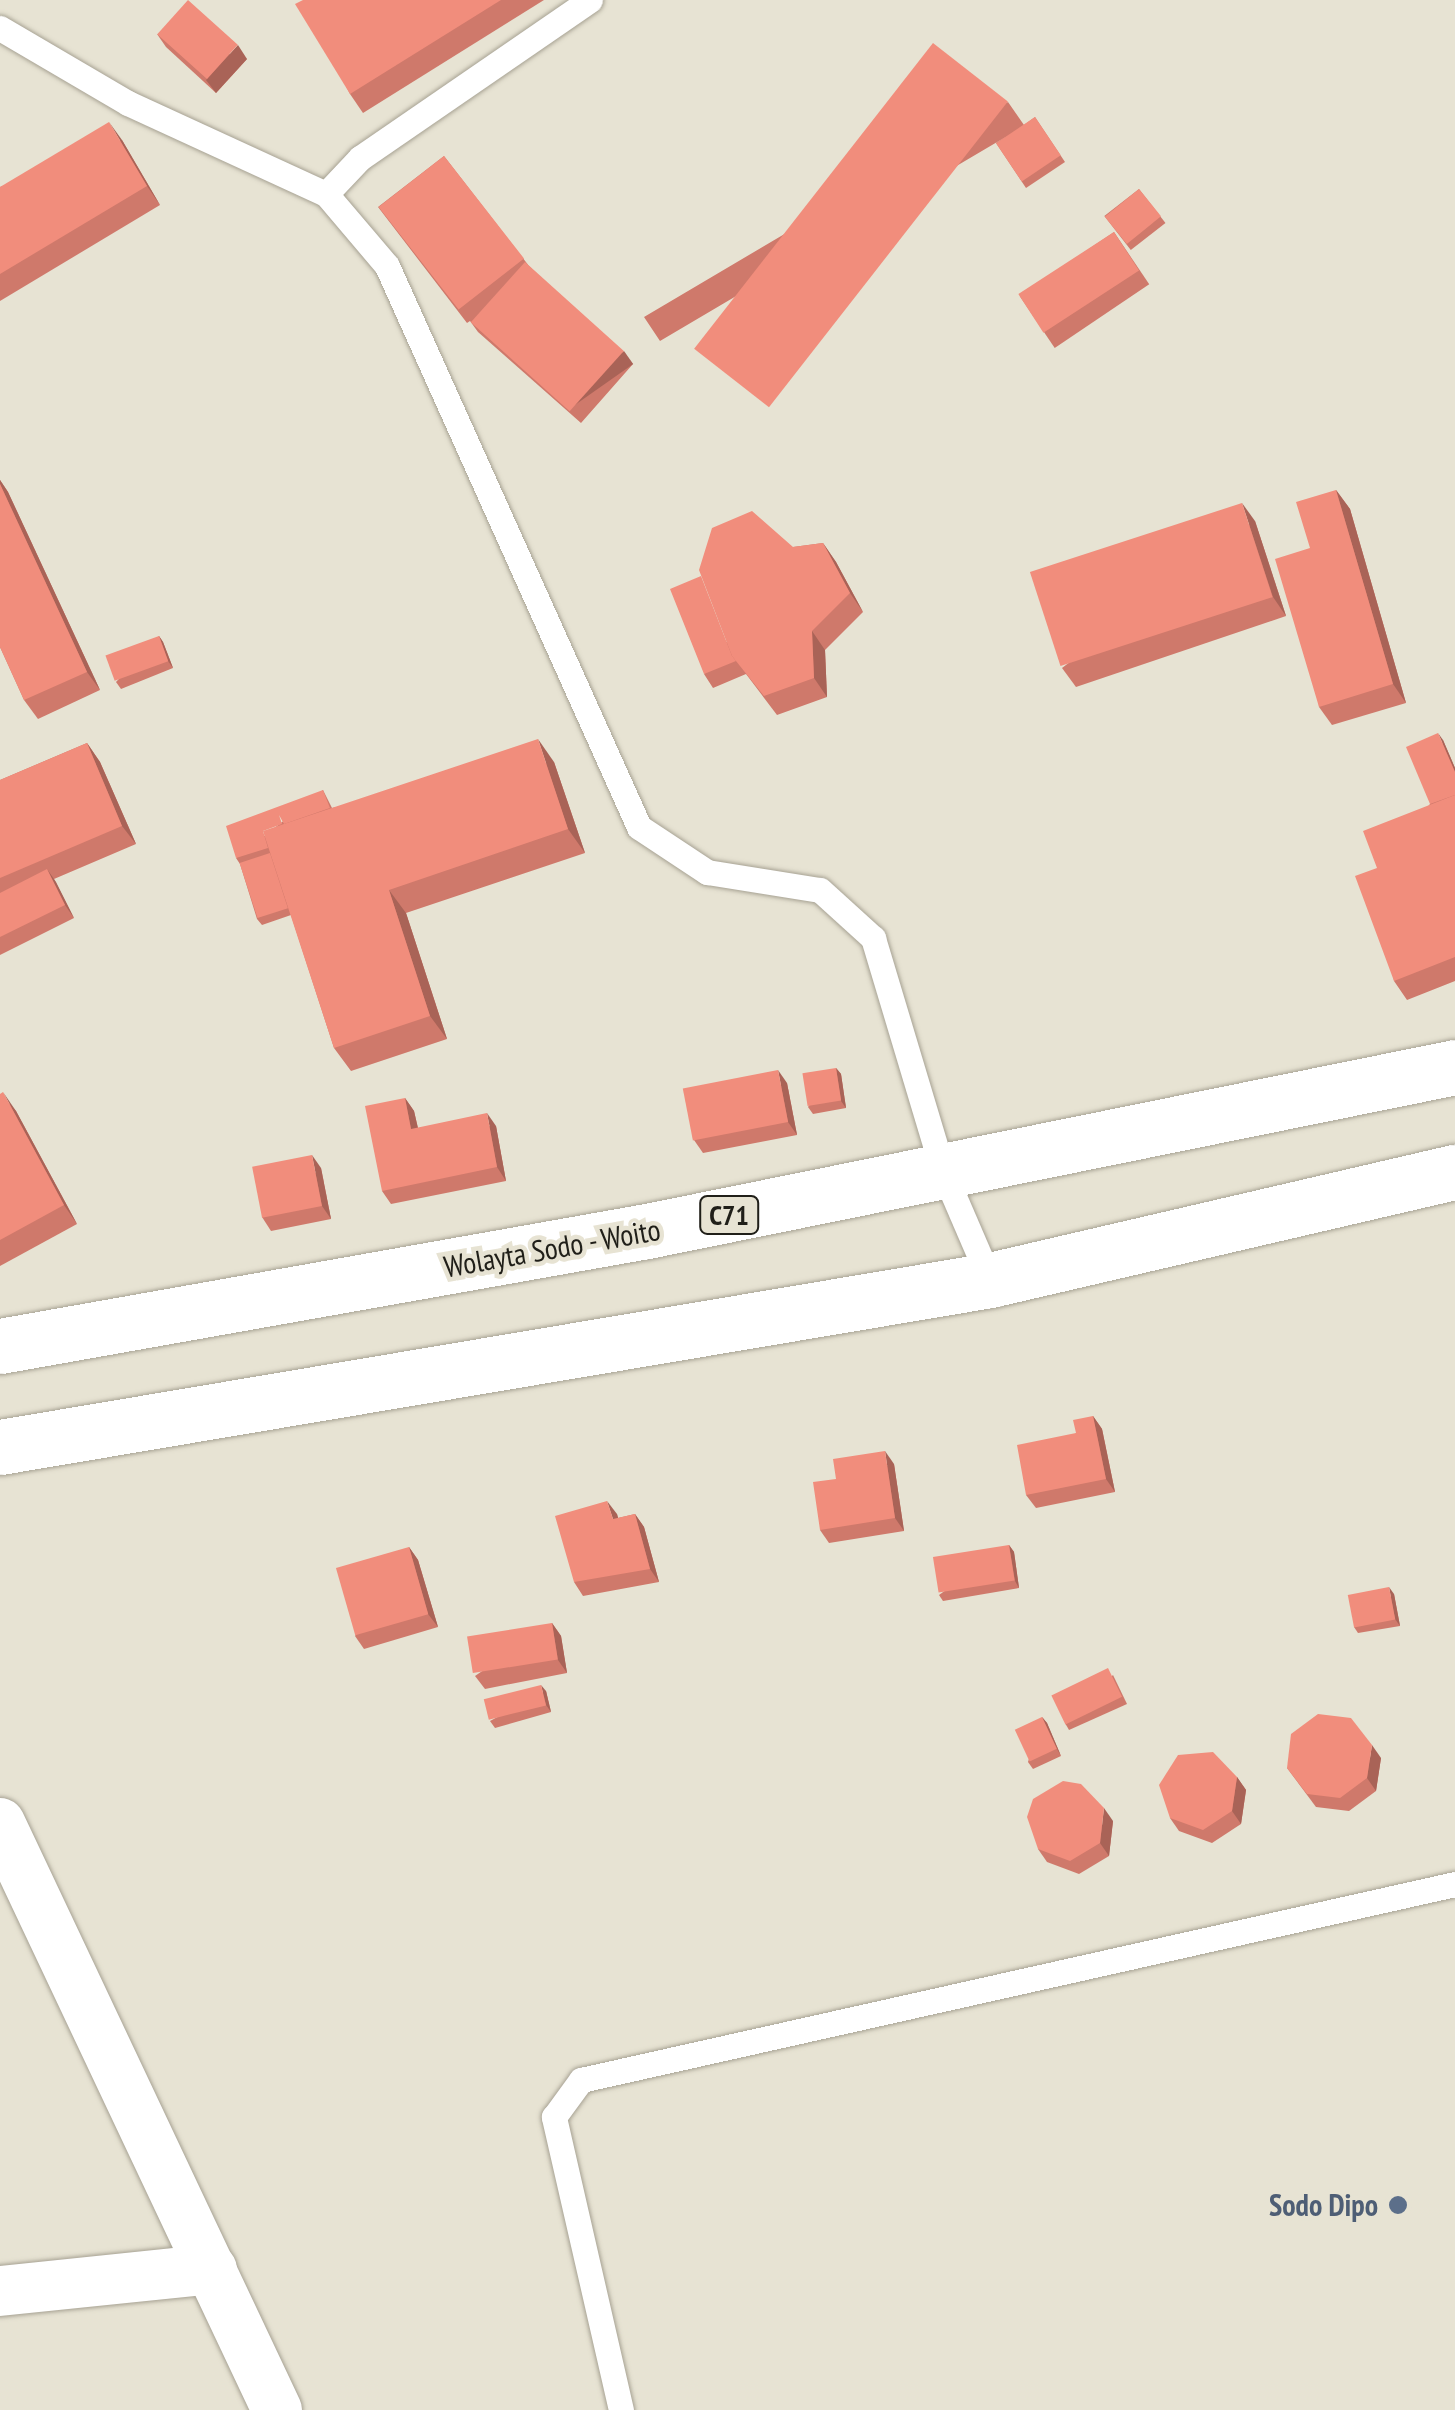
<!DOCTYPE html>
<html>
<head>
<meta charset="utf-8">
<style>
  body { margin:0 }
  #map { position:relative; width:1455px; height:2410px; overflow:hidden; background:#e7e3d3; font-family:"PT Sans Narrow",sans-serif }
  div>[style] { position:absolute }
  .roads { filter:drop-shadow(0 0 2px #a7a293) drop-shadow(0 0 2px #a7a293) }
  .service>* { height:25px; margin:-12.5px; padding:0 12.5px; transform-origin:12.5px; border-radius:12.5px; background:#fff }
  .minor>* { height:50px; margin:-25px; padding:0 25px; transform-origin:25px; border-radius:25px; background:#fff }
  .trunk>* { height:55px; margin:-27.5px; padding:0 27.5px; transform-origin:27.5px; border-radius:27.5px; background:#fff }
  .wall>* { inset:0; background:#cf796b; transform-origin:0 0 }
  .shaded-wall>* { inset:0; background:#a96357; transform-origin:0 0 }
  .building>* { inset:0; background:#f18d7c; transform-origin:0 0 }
  .dots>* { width:28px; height:28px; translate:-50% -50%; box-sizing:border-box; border:5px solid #e7e3d3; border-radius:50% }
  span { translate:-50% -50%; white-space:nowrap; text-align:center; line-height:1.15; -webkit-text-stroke:9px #e7e3d3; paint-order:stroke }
  .shield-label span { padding:2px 8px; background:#e7e3d3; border:2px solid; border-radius:8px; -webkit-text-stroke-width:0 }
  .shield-label { font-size:28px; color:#201f19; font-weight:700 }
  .street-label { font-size:30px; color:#201f19 }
  .service-label { font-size:30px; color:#4e5e75; font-weight:700 }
  .right { translate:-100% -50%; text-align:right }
</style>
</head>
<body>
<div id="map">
  <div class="roads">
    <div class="service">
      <i style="left:0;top:28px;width:148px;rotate:30.4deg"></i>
      <i style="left:128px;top:103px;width:218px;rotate:24.7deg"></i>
      <i style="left:326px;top:194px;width:94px;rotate:49.7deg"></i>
      <i style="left:387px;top:266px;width:615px;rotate:65.81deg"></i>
      <i style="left:639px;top:827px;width:82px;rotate:33.5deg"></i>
      <i style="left:707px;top:872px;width:114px;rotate:9.1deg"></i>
      <i style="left:820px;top:890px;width:72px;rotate:42.2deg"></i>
      <i style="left:873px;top:938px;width:243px;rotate:73.3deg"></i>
      <i style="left:943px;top:1171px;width:119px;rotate:66.7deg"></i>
      <i style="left:326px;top:194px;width:50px;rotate:-46.6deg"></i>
      <i style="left:360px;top:158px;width:279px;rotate:-34.5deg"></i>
      <i style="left:621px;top:2410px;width:301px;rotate:-102.9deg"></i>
      <i style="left:554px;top:2117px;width:46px;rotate:-53.9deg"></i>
      <i style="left:581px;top:2080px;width:896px;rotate:-12.64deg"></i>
    </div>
    <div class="minor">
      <i style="left:0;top:1823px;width:649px;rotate:64.74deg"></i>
      <i style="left:0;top:2291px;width:213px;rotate:-5.9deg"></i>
    </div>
    <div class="trunk">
      <i style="left:0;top:1346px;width:657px;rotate:-10.08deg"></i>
      <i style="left:647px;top:1231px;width:824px;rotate:-11.47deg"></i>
      <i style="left:0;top:1447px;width:1004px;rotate:-9.57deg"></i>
      <i style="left:990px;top:1280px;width:477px;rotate:-13.1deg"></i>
    </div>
  </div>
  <div class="wall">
    <i style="clip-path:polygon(303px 0,544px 0,363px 113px,350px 94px)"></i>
    <i style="clip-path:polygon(157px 34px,247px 59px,216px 93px,166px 47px)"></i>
    <i style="clip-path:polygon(1008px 102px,1024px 125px,1035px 117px,1065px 162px,1026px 188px,996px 143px,1009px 135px,660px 341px,644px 317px)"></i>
    <i style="clip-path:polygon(122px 140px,160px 205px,0 301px,0 187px)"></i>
    <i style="clip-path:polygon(444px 156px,529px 266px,633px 364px,581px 423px,478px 332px,470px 321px,467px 323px,378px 207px)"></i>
    <i style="left:1139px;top:189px;width:43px;height:44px;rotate:52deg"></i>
    <i style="left:1114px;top:232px;width:63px;height:114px;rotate:56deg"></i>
    <i style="clip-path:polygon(0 480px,8px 492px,100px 690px,38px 719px,24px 700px,0 647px)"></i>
    <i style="clip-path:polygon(1336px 490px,1350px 509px,1406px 703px,1332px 725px,1319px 707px,1310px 548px)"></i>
    <i style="clip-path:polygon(1255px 521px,1286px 616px,1076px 687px,1062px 668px)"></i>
    <i style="clip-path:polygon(823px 543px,836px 562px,863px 612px,825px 650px,827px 697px,777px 715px,746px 674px,713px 688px,704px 674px,793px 547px)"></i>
    <i style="clip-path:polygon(159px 636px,163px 642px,173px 668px,121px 689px,116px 682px)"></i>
    <i style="clip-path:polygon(1443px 740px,1455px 768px,1455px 981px,1407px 1000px,1394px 981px,1377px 868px,1430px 804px)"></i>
    <i style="clip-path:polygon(87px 743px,100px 762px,136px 844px,54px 879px,74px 918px,0 955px,0 780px)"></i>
    <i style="clip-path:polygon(554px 762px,585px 853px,406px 913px,447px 1039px,351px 1071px,334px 1048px,291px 915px,262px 925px,257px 919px,240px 864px,236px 858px,323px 790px,332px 808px)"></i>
    <i style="clip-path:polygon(836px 1068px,841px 1074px,846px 1108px,813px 1114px,808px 1107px)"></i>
    <i style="clip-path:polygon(787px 1083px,797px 1135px,703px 1153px,694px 1140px)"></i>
    <i style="clip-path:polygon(0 1094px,16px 1111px,77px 1224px,0 1266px)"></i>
    <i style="clip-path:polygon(405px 1098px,414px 1111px,418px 1128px,496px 1126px,506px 1181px,391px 1204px,382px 1191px)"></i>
    <i style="clip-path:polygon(321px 1168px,331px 1219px,271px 1231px,262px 1217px)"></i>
    <i style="clip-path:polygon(1093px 1416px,1102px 1429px,1115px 1492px,1036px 1508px,1026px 1495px,1076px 1433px)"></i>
    <i style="clip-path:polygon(894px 1464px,904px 1531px,829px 1543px,820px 1530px,836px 1479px)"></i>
    <i style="clip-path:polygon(617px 1514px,618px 1518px,635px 1514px,644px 1527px,659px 1582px,583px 1596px,574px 1582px)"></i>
    <i style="clip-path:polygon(1009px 1545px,1014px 1552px,1019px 1588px,943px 1601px,939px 1595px)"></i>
    <i style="clip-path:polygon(409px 1547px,418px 1560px,438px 1627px,364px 1649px,355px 1636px)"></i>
    <i style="clip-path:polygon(1394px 1594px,1400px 1626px,1358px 1633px,1354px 1627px)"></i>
    <i style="clip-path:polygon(552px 1623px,561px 1636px,567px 1673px,485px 1689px,475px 1676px)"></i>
    <i style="clip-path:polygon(1113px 1675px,1127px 1704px,1069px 1730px,1065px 1723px)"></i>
    <i style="clip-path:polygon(546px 1691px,551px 1712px,495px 1728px,490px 1721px)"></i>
    <i style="clip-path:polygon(1042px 1717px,1047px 1723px,1061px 1756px,1033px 1769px,1028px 1762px)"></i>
    <i style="clip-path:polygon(1381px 1758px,1376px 1791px,1349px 1811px,1316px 1807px,1287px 1768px)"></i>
    <i style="clip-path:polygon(1237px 1777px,1246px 1790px,1241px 1824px,1212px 1843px,1179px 1831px,1170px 1818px)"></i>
    <i style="clip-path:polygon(1113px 1821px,1109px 1856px,1079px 1874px,1047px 1862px,1038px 1849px)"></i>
  </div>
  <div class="shaded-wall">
    <i style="clip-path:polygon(238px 45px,247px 59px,216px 93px,206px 80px)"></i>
    <i style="clip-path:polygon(109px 122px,122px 140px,160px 205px,147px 186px)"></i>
    <i style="left:624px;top:351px;width:16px;height:79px;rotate:55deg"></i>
    <i style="clip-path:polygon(0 480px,8px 492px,100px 690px,87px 672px,0 484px)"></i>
    <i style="clip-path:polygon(1336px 490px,1350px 509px,1406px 703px,1393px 684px)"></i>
    <i style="clip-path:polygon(1242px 503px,1255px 521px,1286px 616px,1273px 597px)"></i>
    <i style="clip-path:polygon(823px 543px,836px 562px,863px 612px,850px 593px)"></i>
    <i style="clip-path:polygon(812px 631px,825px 650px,827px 697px,814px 678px)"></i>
    <i style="clip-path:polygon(159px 636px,163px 642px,173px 668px,168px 661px)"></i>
    <i style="clip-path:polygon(1438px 733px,1443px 740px,1455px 768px,1455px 772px)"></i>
    <i style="clip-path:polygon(538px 739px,554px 762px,585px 853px,568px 829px)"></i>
    <i style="clip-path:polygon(87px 743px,100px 762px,136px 844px,122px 826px)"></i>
    <i style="clip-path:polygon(47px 869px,56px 882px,74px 918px,65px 905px)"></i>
    <i style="clip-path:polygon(389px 890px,406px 913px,447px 1039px,430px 1016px)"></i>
    <i style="clip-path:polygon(836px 1068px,841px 1074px,846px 1108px,841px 1101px)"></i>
    <i style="clip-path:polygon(778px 1070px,787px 1083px,797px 1135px,788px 1122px)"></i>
    <i style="clip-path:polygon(3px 1092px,16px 1111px,77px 1224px,64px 1205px)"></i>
    <i style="clip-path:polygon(405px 1098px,414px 1111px,421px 1142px,411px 1129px)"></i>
    <i style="clip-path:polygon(487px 1113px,496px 1126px,506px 1181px,497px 1167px)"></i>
    <i style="clip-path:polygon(312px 1155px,321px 1168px,331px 1219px,322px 1206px)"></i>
    <i style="clip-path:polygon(1093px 1416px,1102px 1429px,1115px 1492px,1106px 1479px)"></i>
    <i style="clip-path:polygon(885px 1451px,894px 1464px,904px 1531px,895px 1518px)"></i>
    <i style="clip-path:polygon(607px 1501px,617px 1514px,622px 1533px,613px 1519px)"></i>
    <i style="clip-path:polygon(635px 1514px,644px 1527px,659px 1582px,650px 1569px)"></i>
    <i style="clip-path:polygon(1009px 1545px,1014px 1552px,1019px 1588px,1015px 1581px)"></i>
    <i style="clip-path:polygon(409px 1547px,418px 1560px,438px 1627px,428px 1614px)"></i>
    <i style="clip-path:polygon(1389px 1587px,1394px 1594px,1400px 1626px,1395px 1619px)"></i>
    <i style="clip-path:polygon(552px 1623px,561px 1636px,567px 1673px,558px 1660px)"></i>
    <i style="clip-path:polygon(541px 1685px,546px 1691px,551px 1712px,546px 1705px)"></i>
    <i style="clip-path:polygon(1042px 1717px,1047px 1723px,1061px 1756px,1057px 1749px)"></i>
    <i style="clip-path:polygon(1372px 1745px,1381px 1758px,1376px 1791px,1367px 1778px)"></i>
    <i style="clip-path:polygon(1237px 1777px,1246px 1790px,1241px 1824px,1232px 1811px)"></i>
    <i style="clip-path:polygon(1104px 1808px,1113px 1821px,1109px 1856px,1100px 1843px)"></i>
  </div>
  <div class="building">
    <i style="left:188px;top:0;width:67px;height:46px;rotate:42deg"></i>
    <i style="clip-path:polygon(303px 0,501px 0,350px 94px,295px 4px)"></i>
    <i style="left:933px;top:43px;width:95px;height:388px;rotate:38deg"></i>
    <i style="left:1035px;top:117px;width:46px;height:47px;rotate:56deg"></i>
    <i style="clip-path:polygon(109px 122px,147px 186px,0 274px,0 187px)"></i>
    <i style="left:444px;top:156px;width:130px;height:83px;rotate:52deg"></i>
    <i style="left:1139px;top:189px;width:35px;height:44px;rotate:51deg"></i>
    <i style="left:1114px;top:232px;width:46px;height:114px;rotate:57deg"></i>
    <i style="left:525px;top:262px;width:133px;height:81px;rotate:42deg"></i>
    <i style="clip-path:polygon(0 484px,87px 672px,24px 700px,0 647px)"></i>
    <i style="clip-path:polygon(1336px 490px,1393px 684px,1319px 707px,1275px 559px,1310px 548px,1296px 502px)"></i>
    <i style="left:1242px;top:503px;width:99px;height:223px;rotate:72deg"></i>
    <i style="clip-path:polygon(752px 511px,793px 547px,823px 543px,850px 593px,812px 631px,814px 678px,764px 696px,732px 656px,699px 570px,712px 528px)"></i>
    <i style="clip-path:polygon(701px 576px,732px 656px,736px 661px,704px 674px,670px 589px)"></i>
    <i style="left:159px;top:636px;width:27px;height:57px;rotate:70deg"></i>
    <i style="clip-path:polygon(1438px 733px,1455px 772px,1455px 795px,1430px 804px,1406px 747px)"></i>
    <i style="clip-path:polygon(538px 739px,568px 829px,389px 890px,430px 1016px,334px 1048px,263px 831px)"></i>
    <i style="clip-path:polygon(87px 743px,122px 826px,0 878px,0 780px)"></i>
    <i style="clip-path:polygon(323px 790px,330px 808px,284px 824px,279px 815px,282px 824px,263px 831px,268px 848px,236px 858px,226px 826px)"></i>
    <i style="clip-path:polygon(1455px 795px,1455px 957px,1394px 981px,1355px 876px,1377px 868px,1363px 831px)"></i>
    <i style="left:270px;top:853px;width:58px;height:32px;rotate:72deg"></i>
    <i style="clip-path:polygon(47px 869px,65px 905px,0 937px,0 893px)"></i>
    <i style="left:836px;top:1068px;width:33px;height:34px;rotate:81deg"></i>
    <i style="left:778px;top:1070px;width:53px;height:97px;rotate:79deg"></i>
    <i style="clip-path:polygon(3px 1092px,64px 1205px,0 1240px,0 1094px)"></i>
    <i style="clip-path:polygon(405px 1098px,411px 1129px,487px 1113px,497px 1167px,382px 1191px,365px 1106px)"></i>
    <i style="left:312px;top:1155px;width:52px;height:61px;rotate:79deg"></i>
    <i style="clip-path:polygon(1093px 1416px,1106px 1479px,1026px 1495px,1017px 1445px,1076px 1433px,1073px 1420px)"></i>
    <i style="clip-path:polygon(885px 1451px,895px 1518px,820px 1530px,813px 1482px,836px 1479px,833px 1459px)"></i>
    <i style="clip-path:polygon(607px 1501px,613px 1519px,635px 1514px,650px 1569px,574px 1582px,555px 1516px)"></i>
    <i style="left:1009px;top:1545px;width:36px;height:77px;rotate:81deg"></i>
    <i style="left:409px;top:1547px;width:70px;height:76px;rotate:74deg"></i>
    <i style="left:1389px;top:1587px;width:33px;height:42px;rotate:79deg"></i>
    <i style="left:552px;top:1623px;width:37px;height:86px;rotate:81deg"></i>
    <i style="left:1108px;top:1668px;width:32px;height:63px;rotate:64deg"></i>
    <i style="left:541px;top:1685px;width:21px;height:59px;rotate:76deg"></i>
    <i style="clip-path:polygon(1318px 1714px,1351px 1718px,1372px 1745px,1367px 1778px,1340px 1798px,1307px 1794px,1287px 1768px,1291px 1734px)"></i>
    <i style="left:1042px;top:1717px;width:35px;height:30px;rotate:65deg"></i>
    <i style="clip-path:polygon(1213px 1752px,1237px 1777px,1232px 1811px,1203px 1830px,1170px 1818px,1159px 1785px,1178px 1755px)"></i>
    <i style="clip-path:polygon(1063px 1781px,1081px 1784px,1104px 1808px,1100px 1843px,1070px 1861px,1038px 1849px,1027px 1817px,1033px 1799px)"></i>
  </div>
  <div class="dots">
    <i style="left:1398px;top:2205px;background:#5c6f8a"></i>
  </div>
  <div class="shield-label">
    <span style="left:729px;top:1215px">C71</span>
  </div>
  <div class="street-label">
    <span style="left:552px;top:1248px;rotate:-10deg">Wolayta Sodo - Woito</span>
  </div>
  <div class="service-label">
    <span class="right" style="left:1378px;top:2205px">Sodo Dipo</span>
  </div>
</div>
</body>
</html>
